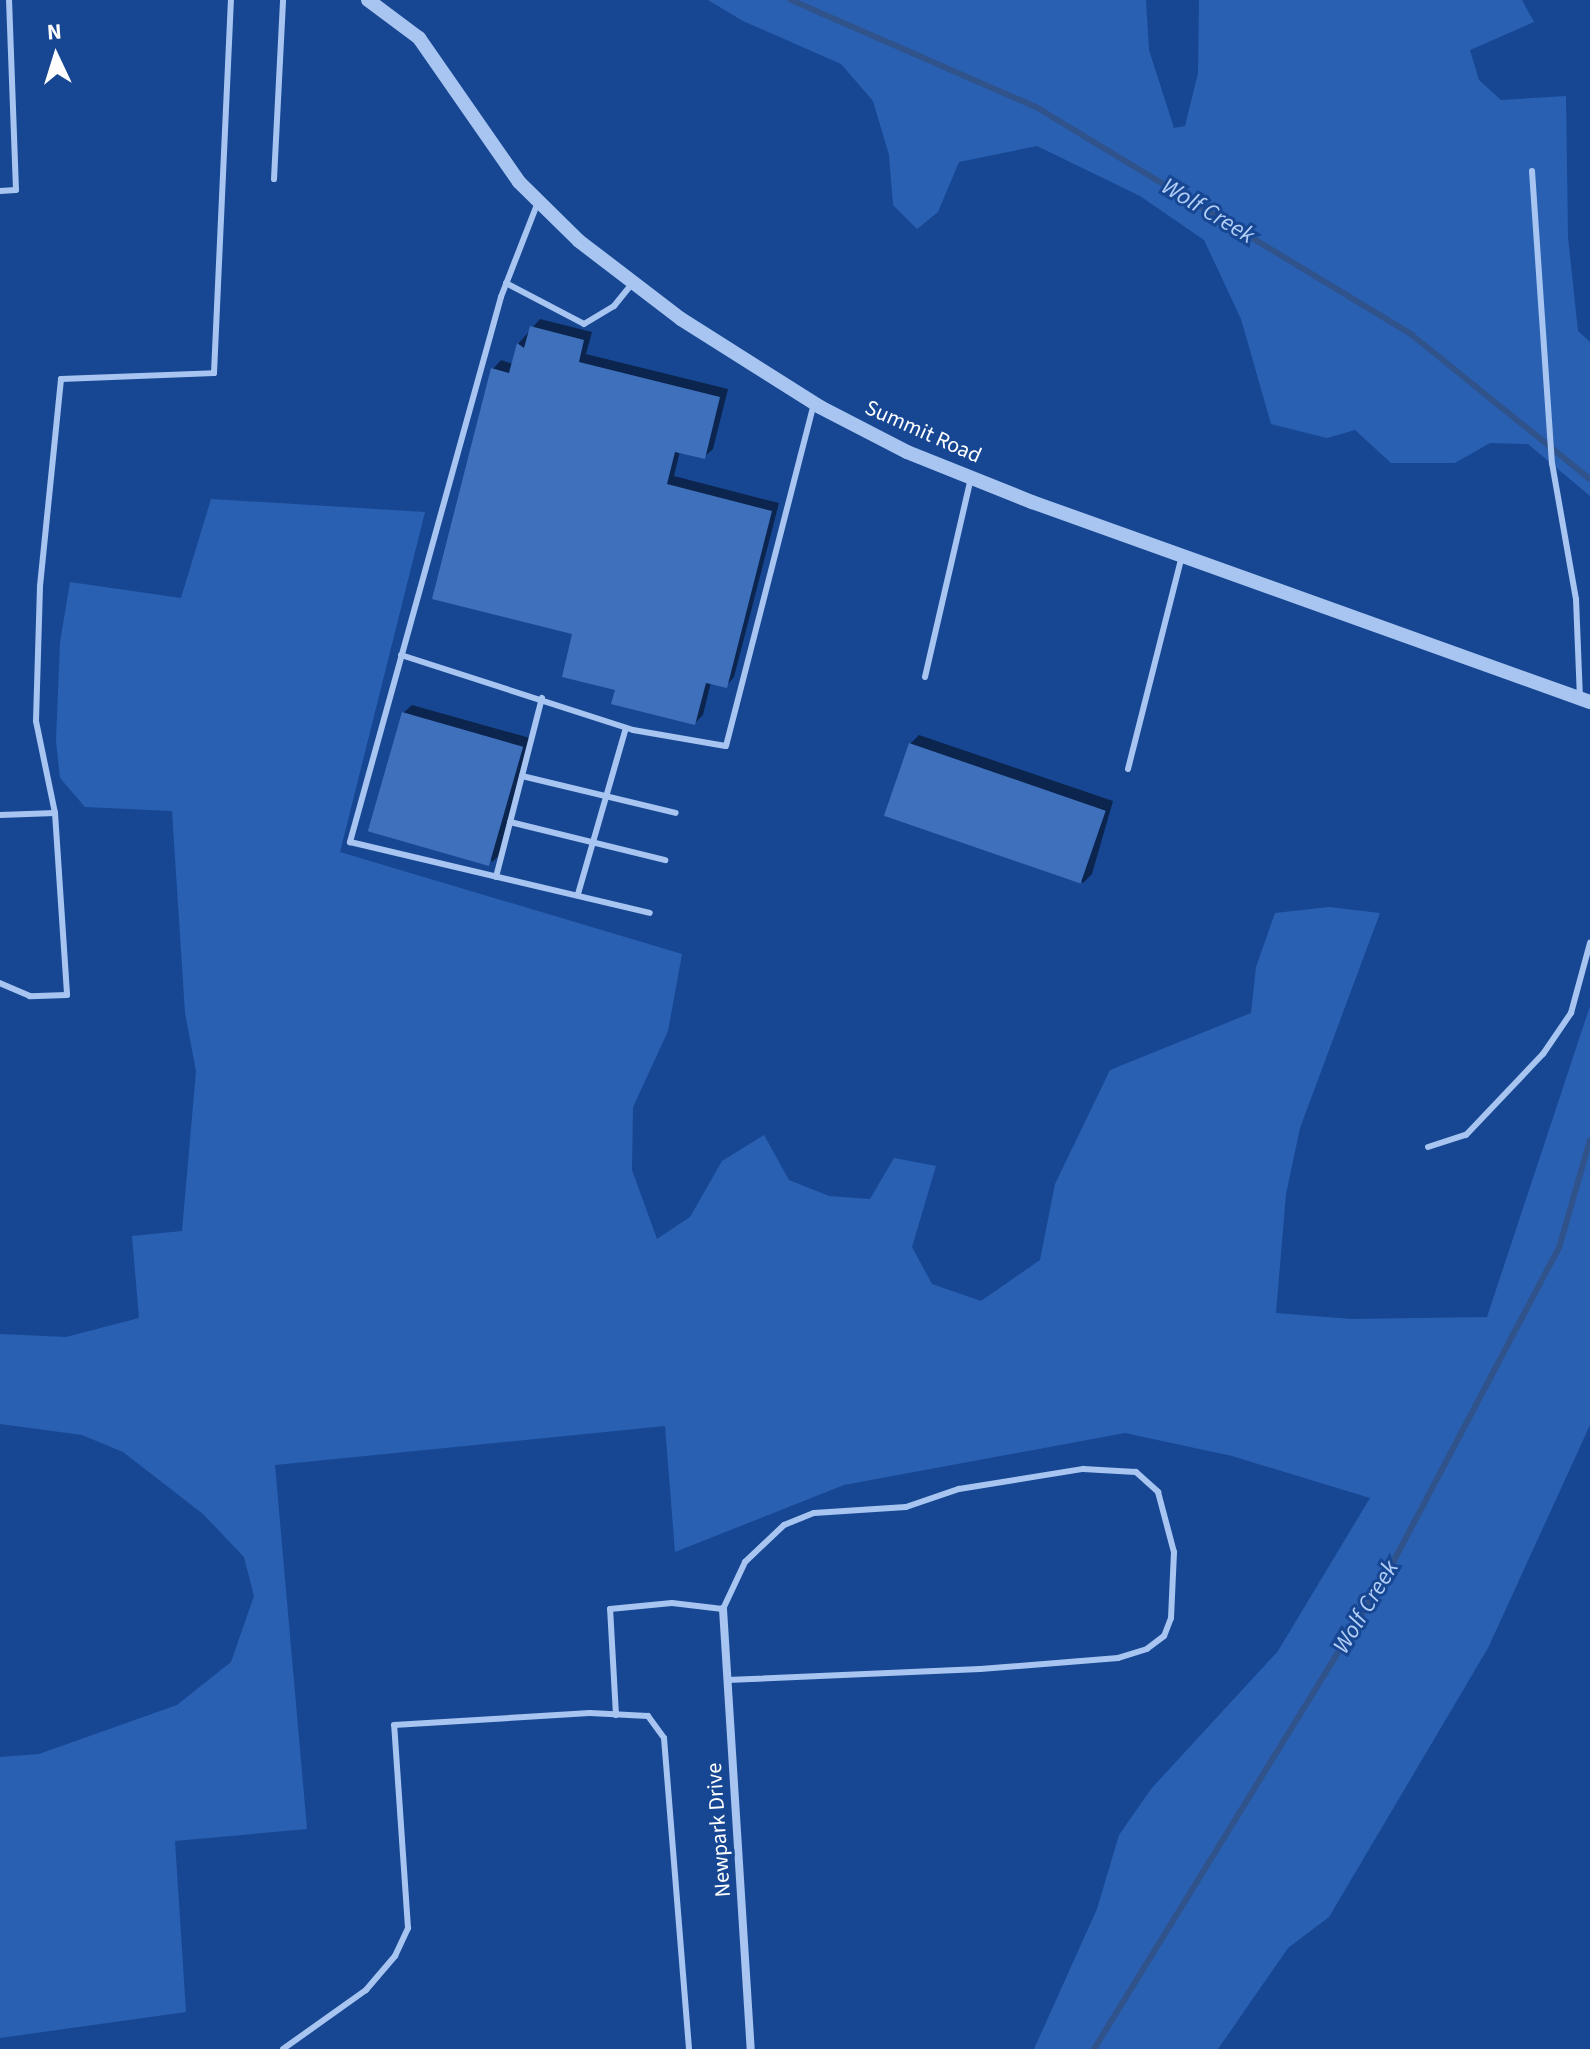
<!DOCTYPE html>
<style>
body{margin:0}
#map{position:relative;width:1590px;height:2049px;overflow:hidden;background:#174793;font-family:"Source Sans 3",sans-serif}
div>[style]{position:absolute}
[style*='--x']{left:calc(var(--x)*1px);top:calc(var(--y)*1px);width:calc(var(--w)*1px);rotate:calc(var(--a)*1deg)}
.green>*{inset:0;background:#2a60b2}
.shadow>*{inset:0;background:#0007}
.stream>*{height:6px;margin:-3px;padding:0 3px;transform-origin:3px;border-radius:3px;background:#30538b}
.building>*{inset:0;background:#3f70bb;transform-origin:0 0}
.service>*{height:6px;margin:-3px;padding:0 3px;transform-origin:3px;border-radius:3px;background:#a7c5f0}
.minor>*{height:8px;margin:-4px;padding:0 4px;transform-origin:4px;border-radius:4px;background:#a7c5f0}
.tertiary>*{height:14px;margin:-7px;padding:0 7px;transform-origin:7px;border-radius:7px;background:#a7c5f0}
span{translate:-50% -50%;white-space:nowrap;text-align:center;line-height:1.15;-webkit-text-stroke:6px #174793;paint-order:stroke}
.street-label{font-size:22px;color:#fff}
.water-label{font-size:24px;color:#b3cff7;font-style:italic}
.north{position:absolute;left:16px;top:16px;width:80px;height:80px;-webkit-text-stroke:6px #174793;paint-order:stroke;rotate:356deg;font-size:22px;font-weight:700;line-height:32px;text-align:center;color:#fff}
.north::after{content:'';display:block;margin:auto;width:28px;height:36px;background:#fff;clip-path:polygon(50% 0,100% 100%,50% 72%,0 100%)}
</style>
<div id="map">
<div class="green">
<div style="clip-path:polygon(708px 0,1146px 0,1149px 50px,1174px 128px,1185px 126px,1198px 73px,1199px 0,1522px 0,1534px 22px,1470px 50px,1479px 80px,1501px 100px,1566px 96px,1568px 237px,1578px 331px,1590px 342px,1590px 496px,1528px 444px,1490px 443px,1455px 463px,1391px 463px,1355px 430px,1327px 438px,1271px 424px,1241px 319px,1204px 240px,1140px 196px,1037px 146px,959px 162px,938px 212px,917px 229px,893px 205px,889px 155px,873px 101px,841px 64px,743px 21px)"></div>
<div style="clip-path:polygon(211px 499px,425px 512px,340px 852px,682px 954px,668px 1031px,633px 1107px,632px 1170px,657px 1239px,690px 1217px,722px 1161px,764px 1135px,789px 1180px,829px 1196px,870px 1199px,894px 1158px,936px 1166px,912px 1247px,932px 1284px,981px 1301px,1040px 1260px,1055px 1184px,1110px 1070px,1251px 1013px,1256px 967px,1275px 913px,1329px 907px,1380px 913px,1300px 1128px,1286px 1194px,1276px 1313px,1351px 1319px,1487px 1317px,1590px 1006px,1590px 1425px,1488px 1648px,1329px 1917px,1288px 1948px,1218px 2049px,1034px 2049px,1097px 1909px,1119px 1835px,1151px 1789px,1278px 1651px,1370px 1498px,1232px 1456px,1125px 1433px,844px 1485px,675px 1552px,665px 1426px,275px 1465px,307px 1829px,175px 1841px,186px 2012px,0 2038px,0 1757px,39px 1754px,177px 1705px,231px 1662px,254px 1596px,244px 1557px,203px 1514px,123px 1452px,82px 1435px,0 1424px,0 1334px,66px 1337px,139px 1318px,132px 1236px,182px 1231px,196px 1071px,185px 1013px,172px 811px,85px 807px,60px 778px,56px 741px,60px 642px,70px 582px,181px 598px)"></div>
</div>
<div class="shadow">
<div style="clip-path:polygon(540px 319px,592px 332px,586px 354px,728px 389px,713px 449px,704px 457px,680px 451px,674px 476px,779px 503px,734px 677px,726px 686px,711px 682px,703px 715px,695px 723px,617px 689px,575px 633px,493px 369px,501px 360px,513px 364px,518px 344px)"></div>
<div style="clip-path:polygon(412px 705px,530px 738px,501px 854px,492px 862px,403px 713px)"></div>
<div style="clip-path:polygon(919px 735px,1113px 801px,1092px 874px,1083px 883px,910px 744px)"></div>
</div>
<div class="stream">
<div style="--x:791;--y:0;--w:267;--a:23.6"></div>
<div style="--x:1036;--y:107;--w:440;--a:31.2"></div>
<div style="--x:1412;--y:335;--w:229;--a:39"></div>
<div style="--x:1094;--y:2049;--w:565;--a:-58.39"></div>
<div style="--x:1390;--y:1568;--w:362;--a:-62.2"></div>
<div style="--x:1559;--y:1248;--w:112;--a:-74"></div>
</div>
<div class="building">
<div style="clip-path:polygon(530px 326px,584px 340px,579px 362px,720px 397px,705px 459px,675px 452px,667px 484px,772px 511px,727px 688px,706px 683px,695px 725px,611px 704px,615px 690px,562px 677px,572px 634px,432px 599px,491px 368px,509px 373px,517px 343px,524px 348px)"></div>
<div style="left:402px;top:712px;width:126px;height:124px;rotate:16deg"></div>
<div style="left:909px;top:743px;width:208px;height:77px;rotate:19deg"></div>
</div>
<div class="service">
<div style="--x:1532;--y:171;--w:293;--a:86.1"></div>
<div style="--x:1552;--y:463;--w:138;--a:80"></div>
<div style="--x:1576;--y:599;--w:100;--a:87.7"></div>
<div style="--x:274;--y:179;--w:179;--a:-87.1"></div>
<div style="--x:0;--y:191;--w:16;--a:-4"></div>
<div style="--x:16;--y:190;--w:190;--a:-92.1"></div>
<div style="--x:538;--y:202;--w:102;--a:111.3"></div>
<div style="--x:501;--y:297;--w:566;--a:105.49"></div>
<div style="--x:350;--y:842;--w:308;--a:13.3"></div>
<div style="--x:506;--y:283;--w:88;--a:27.7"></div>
<div style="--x:584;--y:324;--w:35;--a:-31"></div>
<div style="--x:614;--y:306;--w:28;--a:-51"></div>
<div style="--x:401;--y:655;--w:244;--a:17.9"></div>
<div style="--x:633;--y:730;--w:94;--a:9.8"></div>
<div style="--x:726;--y:746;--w:354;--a:-75.6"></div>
<div style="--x:925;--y:677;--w:204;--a:-77"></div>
<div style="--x:1128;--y:769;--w:220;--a:-75.8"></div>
<div style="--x:522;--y:776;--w:158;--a:13.5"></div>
<div style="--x:55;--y:813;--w:94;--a:-101.7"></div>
<div style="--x:36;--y:721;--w:135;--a:-88.3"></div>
<div style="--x:40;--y:586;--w:208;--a:-84.2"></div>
<div style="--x:61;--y:379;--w:153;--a:-2.2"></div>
<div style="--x:214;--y:373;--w:373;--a:-87.4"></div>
<div style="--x:0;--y:815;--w:55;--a:-2.1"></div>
<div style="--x:55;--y:813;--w:182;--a:86.2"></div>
<div style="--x:67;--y:995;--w:37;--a:178"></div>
<div style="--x:30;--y:996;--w:33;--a:-157"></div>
<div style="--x:510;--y:822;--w:160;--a:13.8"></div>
<div style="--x:496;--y:877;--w:185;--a:-75.6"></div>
<div style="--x:578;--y:894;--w:173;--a:-73.9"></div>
<div style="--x:1428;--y:1147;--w:40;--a:-18"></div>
<div style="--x:1466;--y:1135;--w:112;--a:-46.5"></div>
<div style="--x:1543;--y:1054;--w:50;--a:-55.7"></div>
<div style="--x:1571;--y:1013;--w:73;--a:-74.8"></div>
<div style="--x:616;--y:1715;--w:106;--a:-93.2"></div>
<div style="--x:610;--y:1609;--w:62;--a:-5.5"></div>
<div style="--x:672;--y:1603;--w:51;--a:6.7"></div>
<div style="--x:723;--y:1609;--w:52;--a:-64.9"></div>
<div style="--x:745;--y:1562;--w:54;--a:-43.5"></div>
<div style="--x:784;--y:1525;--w:32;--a:-22"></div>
<div style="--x:814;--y:1513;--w:92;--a:-3.7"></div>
<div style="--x:906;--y:1507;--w:56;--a:-18.8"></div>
<div style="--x:959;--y:1489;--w:126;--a:-9.2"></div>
<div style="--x:1083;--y:1469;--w:53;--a:3.2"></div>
<div style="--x:1136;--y:1472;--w:30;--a:42"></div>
<div style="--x:1158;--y:1492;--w:62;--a:75.1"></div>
<div style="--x:1174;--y:1552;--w:66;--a:92.6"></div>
<div style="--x:1171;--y:1618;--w:19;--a:111"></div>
<div style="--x:1164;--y:1636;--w:21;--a:143"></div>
<div style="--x:1147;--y:1649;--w:30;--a:163"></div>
<div style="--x:1118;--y:1658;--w:138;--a:175.4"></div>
<div style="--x:980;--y:1669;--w:253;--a:177.5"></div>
<div style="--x:283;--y:2049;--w:102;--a:-35.4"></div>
<div style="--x:366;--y:1990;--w:45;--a:-49.5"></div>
<div style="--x:395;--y:1956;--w:31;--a:-65"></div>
<div style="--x:408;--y:1928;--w:203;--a:-93.9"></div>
<div style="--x:394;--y:1725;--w:196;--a:-3.5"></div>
<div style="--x:590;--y:1713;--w:58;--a:3"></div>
<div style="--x:648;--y:1716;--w:27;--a:54"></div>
<div style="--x:664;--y:1738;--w:312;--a:85.4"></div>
</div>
<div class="minor">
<div style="--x:723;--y:1609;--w:441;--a:86.4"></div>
</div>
<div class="tertiary">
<div style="--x:368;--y:0;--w:64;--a:36.7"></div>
<div style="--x:419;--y:38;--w:175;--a:55.2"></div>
<div style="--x:519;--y:182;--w:84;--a:44.5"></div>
<div style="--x:579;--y:241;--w:128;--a:37.4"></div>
<div style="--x:681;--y:319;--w:165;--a:32.3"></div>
<div style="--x:820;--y:407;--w:98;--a:27.3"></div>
<div style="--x:907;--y:452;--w:135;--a:21.8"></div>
<div style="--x:1032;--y:502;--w:593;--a:19.72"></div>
</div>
<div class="street-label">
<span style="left:923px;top:432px;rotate:24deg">Summit Road</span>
<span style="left:719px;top:1830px;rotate:-94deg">Newpark Drive</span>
</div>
<div class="water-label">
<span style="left:1208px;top:211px;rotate:31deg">Wolf Creek</span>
<span style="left:1366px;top:1607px;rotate:-59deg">Wolf Creek</span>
</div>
<div class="north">N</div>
</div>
